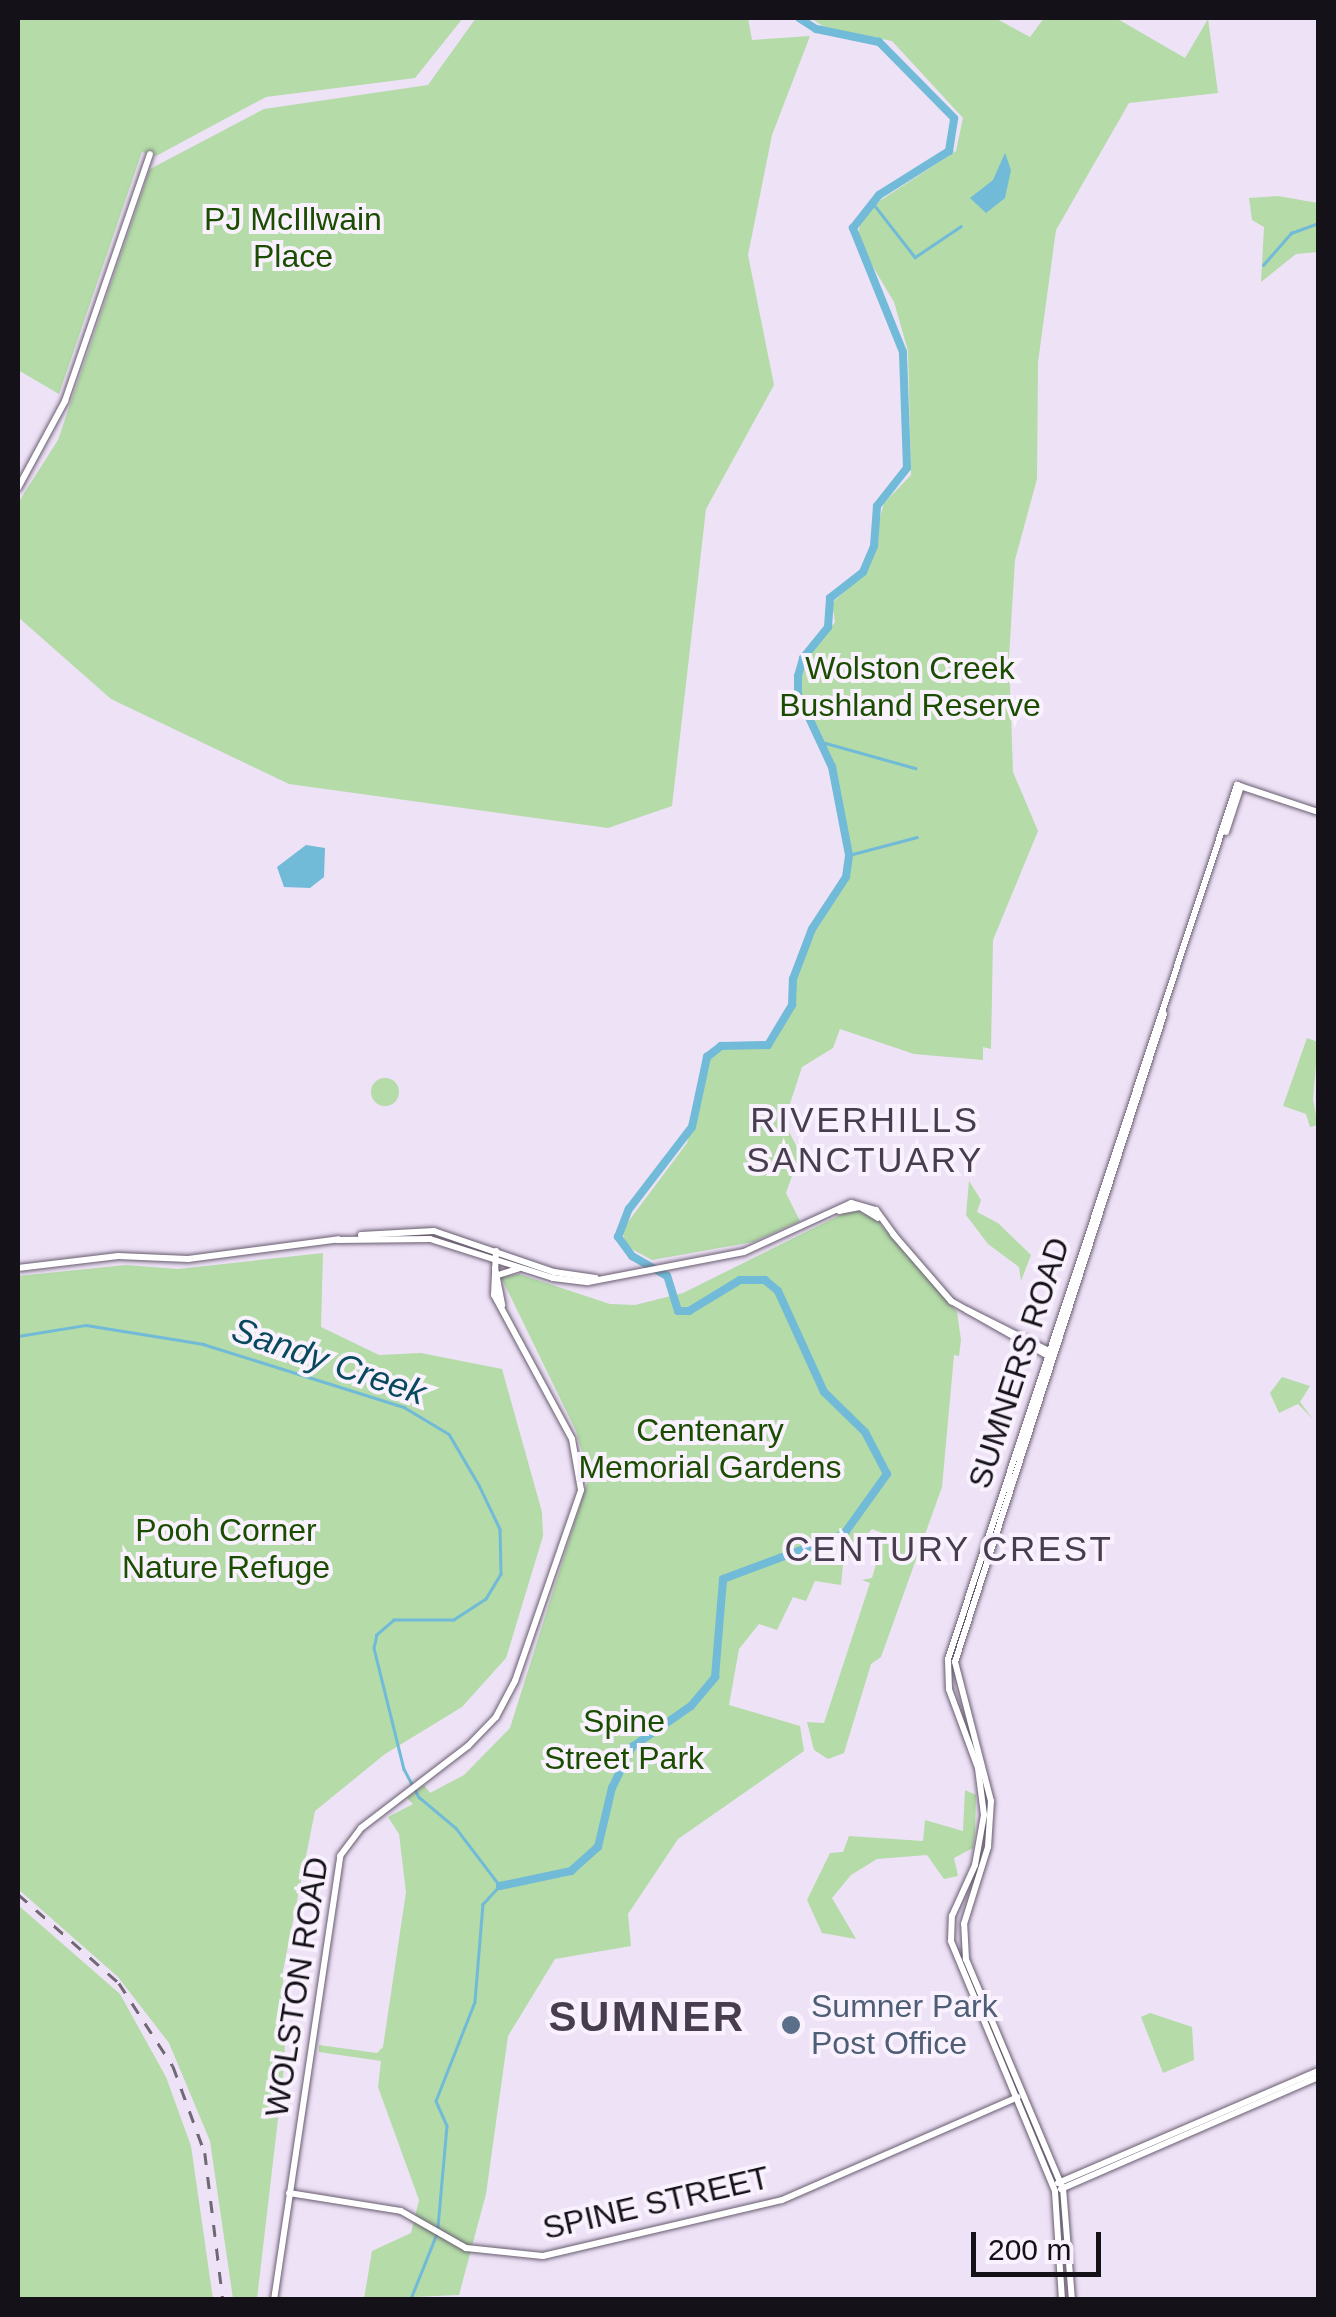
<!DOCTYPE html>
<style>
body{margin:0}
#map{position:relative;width:1336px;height:2317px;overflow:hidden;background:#eee2f7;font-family:Arial,sans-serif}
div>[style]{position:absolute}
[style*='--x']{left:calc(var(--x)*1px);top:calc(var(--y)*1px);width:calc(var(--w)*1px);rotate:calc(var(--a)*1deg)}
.green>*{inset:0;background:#b4dba8}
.round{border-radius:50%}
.water>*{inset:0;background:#71bad8}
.stream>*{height:2.5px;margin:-1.25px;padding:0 1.25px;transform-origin:1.25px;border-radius:1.25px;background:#71bad8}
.river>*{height:8px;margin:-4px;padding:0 4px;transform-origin:4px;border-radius:4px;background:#71bad8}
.roads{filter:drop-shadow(0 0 2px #685d6f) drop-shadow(0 0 2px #685d6f)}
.secondary>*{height:6px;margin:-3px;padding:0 3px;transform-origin:3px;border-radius:3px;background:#fff}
.rail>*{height:2.5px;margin-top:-1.25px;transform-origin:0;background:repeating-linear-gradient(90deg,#706975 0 12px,transparent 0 24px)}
.dots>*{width:28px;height:28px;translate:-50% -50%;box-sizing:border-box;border:5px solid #f9f2fe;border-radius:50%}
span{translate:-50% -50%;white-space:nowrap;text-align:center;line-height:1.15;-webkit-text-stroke:8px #f9f2fe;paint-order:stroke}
.park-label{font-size:32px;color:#1b4d00}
.street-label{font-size:32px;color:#151118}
.service-label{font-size:32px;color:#4e5e75}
.left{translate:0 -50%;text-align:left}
.neighbourhood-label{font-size:35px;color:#473d4e;letter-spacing:2.5px}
.water-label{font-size:35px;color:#08495e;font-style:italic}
.district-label{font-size:42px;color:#473d4e;font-weight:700;letter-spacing:2.5px}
.frame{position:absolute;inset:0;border:20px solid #151118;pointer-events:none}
.scale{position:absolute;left:971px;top:2232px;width:130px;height:45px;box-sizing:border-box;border:5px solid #151118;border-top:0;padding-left:12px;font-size:30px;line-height:35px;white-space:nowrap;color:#151118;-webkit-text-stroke:8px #f9f2fe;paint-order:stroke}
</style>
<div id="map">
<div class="green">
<div style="clip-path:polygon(18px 18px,463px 18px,415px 78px,266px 97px,156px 156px,142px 152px,59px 394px,18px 370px)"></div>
<div style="clip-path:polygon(476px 18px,748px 18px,752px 40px,810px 36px,772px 135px,748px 255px,774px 385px,706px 509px,672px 806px,608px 828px,289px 784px,111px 699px,18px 617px,18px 503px,58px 440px,150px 169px,264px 109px,428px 85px)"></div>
<div style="clip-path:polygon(811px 18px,995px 18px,1030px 37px,1044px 18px,1116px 18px,1185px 58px,1208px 19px,1218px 93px,1129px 103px,1056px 230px,1038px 362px,1037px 479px,1015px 560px,1009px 657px,1013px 772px,1038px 831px,993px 940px,991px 1049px,983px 1047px,983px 1060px,914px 1054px,840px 1029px,833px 1048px,802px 1067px,784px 1122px,800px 1153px,786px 1193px,800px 1221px,753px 1242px,652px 1260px,626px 1246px,622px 1230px,687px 1143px,710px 1059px,721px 1049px,771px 1047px,794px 1005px,795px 978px,815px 930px,849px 877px,852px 853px,834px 766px,802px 694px,801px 676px,805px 659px,835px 622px,832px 603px,864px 574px,884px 503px,911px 475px,908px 351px,894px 302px,857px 240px,861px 218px,881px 200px,956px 151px,963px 118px,892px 41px,824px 27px)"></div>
<div style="clip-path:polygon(1278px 196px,1318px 203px,1318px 252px,1296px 254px,1261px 282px,1264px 227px,1252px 220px,1249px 198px)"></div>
<div style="clip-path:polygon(1307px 1038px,1318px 1042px,1313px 1099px,1318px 1125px,1310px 1127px,1306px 1114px,1283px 1106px)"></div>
<div class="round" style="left:371px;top:1078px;width:28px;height:28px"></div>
<div style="clip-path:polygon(969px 1181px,981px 1200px,977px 1212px,998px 1223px,1031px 1255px,1021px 1281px,1019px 1267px,988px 1244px,966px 1215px)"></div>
<div style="clip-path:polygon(852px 1209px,875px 1218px,957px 1312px,961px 1340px,959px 1356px,954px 1355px,942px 1487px,881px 1657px,871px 1664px,844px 1753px,828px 1759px,814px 1750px,807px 1722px,824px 1723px,870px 1583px,862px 1580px,872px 1578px,885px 1534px,872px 1529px,843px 1564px,841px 1585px,815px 1581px,806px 1601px,793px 1597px,777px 1630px,759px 1624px,739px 1649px,729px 1705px,800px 1726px,804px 1751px,678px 1839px,628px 1914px,631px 1946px,555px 1959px,508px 2036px,486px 2194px,459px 2295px,364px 2299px,372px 2251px,411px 2233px,419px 2200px,378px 2087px,381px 2061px,319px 2052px,319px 2045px,377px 2053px,383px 2047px,406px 1892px,399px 1834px,388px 1817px,413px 1804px,407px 1798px,424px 1785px,430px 1793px,464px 1775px,510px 1728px,589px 1477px,576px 1431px,501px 1277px,519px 1274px,610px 1304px,635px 1305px,683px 1293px)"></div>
<div style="clip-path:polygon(323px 1253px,321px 1327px,379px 1355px,421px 1353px,502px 1369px,542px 1512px,543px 1536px,506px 1658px,462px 1707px,385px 1754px,315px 1811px,283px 1971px,285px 2059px,257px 2299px,233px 2299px,210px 2141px,169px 2043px,118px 1977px,18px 1889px,18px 1276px,126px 1265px,178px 1269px)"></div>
<div style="clip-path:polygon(1282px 1377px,1310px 1386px,1300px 1402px,1313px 1419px,1298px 1404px,1279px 1413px,1270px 1393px)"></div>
<div style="clip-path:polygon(965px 1790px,976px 1795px,975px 1834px,973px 1848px,954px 1858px,958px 1876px,944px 1879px,927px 1855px,877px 1859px,851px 1875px,832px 1898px,856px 1939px,822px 1933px,807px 1900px,830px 1853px,843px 1852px,849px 1836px,923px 1841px,925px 1820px,963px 1831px)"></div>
<div style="clip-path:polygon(18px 1905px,120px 1994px,166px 2077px,191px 2146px,213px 2299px,18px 2299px)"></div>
<div style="clip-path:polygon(1150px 2013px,1192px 2027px,1194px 2060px,1163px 2073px,1141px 2017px)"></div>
</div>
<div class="water">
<div style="clip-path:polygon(1005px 153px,1011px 170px,1005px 198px,986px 213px,970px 198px,993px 180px)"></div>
<div style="clip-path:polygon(306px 845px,325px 848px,324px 877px,310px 888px,284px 887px,277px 867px)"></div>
</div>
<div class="stream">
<div style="--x:872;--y:202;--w:70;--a:52"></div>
<div style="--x:915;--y:257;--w:55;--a:-34"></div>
<div style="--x:1263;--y:265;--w:43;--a:-48.8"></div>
<div style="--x:1291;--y:233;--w:29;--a:-20"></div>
<div style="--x:822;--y:742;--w:97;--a:15.6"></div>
<div style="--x:849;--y:855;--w:70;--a:-14.8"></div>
<div style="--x:18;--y:1336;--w:69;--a:-9.2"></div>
<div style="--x:86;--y:1325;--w:119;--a:9.2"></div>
<div style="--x:203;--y:1344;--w:211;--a:17.4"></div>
<div style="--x:404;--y:1407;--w:52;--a:31"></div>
<div style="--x:449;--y:1434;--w:59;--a:59.5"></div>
<div style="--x:479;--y:1485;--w:49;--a:64.5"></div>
<div style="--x:500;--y:1529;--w:45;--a:88.7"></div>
<div style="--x:501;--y:1574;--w:29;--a:121"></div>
<div style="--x:486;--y:1599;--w:38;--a:147"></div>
<div style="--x:454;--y:1620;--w:60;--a:180"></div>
<div style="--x:394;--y:1620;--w:23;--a:139"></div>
<div style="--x:377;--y:1635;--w:13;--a:103"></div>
<div style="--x:374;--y:1648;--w:125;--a:76.1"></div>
<div style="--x:404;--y:1769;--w:32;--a:62"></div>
<div style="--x:419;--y:1797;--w:48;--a:40"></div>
<div style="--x:456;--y:1828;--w:73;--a:52.8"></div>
<div style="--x:500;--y:1886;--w:25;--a:133"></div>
<div style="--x:483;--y:1904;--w:98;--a:94.7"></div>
<div style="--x:475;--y:2002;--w:106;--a:111.5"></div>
<div style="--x:436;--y:2101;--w:27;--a:66"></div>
<div style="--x:447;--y:2126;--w:101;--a:95.1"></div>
<div style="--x:410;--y:2300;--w:70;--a:-68.2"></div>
</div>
<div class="river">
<div style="--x:500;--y:1886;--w:73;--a:-11.9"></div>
<div style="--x:571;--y:1871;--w:36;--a:-42"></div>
<div style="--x:598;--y:1847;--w:61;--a:-76.7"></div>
<div style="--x:612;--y:1788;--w:46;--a:-64"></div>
<div style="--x:632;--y:1747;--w:72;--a:-34.8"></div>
<div style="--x:691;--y:1706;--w:38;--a:-50"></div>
<div style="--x:715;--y:1677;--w:98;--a:-85.3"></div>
<div style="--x:723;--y:1579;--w:129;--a:-20.4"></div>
<div style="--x:844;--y:1534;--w:74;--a:-54.4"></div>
<div style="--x:887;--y:1474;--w:47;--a:-117.6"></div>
<div style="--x:865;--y:1432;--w:57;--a:-135.7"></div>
<div style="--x:824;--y:1392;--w:111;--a:-114.5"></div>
<div style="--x:778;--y:1291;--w:17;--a:-140"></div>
<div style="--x:765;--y:1280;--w:25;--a:180"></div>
<div style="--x:740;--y:1280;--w:60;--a:148.7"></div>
<div style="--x:689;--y:1311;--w:11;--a:180"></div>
<div style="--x:678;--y:1311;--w:37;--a:-107"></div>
<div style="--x:667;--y:1276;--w:40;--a:-150.3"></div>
<div style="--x:632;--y:1256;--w:24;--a:-126"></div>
<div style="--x:618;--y:1237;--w:30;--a:-69"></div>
<div style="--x:629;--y:1209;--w:103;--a:-52.5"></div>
<div style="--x:692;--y:1127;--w:72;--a:-77.9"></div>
<div style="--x:707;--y:1057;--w:18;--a:-38"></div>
<div style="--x:721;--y:1046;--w:47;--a:-1.2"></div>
<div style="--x:768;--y:1045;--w:47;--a:-59"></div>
<div style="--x:792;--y:1005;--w:26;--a:-88"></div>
<div style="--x:793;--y:979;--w:53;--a:-69.2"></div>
<div style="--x:812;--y:929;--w:62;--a:-56.8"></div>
<div style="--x:846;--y:877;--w:22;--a:-82"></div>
<div style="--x:849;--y:855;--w:90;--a:-100.9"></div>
<div style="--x:832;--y:767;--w:81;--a:-115"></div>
<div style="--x:798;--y:694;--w:18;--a:-90"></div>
<div style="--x:798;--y:676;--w:19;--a:-74"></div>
<div style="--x:803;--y:658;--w:40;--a:-51"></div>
<div style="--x:828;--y:627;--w:29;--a:-86"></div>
<div style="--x:830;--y:598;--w:42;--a:-38.2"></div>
<div style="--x:863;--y:572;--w:28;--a:-67"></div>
<div style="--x:874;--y:546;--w:40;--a:-85.7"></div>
<div style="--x:877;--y:506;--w:48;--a:-51.7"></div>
<div style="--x:907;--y:468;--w:116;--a:-92"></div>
<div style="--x:903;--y:352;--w:134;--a:-112"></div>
<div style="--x:853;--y:228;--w:42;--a:-51.8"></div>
<div style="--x:879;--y:195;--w:83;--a:-32.2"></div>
<div style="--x:949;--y:151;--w:33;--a:-81"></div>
<div style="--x:954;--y:118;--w:107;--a:-134.6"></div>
<div style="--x:879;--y:42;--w:64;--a:-168.3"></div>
<div style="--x:816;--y:29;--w:20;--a:-147"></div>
</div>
<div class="roads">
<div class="secondary">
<div style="--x:18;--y:488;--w:99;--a:-61.6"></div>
<div style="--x:65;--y:401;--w:261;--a:-71"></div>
<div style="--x:1226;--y:832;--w:48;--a:-71.9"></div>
<div style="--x:839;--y:1211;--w:21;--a:-11"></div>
<div style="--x:860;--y:1207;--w:21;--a:31"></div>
<div style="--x:893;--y:1234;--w:89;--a:49.1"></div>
<div style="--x:951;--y:1301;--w:114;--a:29.5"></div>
<div style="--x:361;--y:1235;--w:73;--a:-3.1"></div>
<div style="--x:434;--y:1231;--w:127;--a:18.9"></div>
<div style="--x:554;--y:1272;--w:42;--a:8.1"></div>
<div style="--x:337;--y:1240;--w:93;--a:-0.6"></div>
<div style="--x:430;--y:1239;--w:129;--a:17.6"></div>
<div style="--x:553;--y:1278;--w:35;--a:7"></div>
<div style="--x:588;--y:1282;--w:159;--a:-10.9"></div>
<div style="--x:744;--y:1252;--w:118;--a:-24.6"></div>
<div style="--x:851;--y:1203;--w:26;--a:16"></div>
<div style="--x:876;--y:1210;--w:32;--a:54"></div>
<div style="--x:18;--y:1268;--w:101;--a:-6.8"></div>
<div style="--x:118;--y:1256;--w:70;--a:2.5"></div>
<div style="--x:188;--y:1259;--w:152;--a:-7.5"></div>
<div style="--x:495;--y:1268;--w:38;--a:79"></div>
<div style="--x:495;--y:1276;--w:25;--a:-18"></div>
<div style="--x:967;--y:1310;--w:92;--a:26.6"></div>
<div style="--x:1058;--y:2183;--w:283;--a:-23.3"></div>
<div style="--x:1061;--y:2189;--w:280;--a:-23.5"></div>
<div style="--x:289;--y:2193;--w:113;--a:9.1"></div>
<div style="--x:401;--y:2211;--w:75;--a:29.6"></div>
<div style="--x:466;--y:2248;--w:77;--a:5.9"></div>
<div style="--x:543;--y:2256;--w:245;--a:-13.2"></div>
<div style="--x:782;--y:2200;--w:257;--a:-23.6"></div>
<div style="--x:274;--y:2300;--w:449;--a:-81.5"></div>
<div style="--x:340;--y:1856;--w:35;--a:-53"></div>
<div style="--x:361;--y:1828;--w:135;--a:-37.5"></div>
<div style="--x:468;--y:1746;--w:40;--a:-46"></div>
<div style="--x:496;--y:1717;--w:41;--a:-62.2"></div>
<div style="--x:515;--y:1681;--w:202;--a:-70.9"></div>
<div style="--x:581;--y:1490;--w:52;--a:-100"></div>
<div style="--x:572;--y:1439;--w:164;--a:-118.4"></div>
<div style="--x:494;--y:1295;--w:44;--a:-87.4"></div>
<div style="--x:1062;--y:2300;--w:109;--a:-93.7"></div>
<div style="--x:1055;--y:2191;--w:271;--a:-112.6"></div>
<div style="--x:951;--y:1941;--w:25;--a:-88"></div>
<div style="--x:952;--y:1916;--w:56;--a:-65.7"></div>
<div style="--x:975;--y:1865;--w:51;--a:-79.8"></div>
<div style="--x:984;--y:1815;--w:47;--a:-97.3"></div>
<div style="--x:978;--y:1768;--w:84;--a:-110.2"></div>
<div style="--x:949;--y:1689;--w:30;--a:-92"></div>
<div style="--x:948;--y:1659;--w:921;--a:-71.7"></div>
<div style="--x:1237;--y:785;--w:85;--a:18.4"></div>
<div style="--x:1072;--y:2300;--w:111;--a:-94.6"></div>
<div style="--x:1063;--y:2189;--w:250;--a:-112.9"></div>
<div style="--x:966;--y:1959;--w:35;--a:-93"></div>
<div style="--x:964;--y:1924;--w:81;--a:-72.7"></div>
<div style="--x:988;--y:1847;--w:46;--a:-86.3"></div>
<div style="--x:991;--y:1801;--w:144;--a:-104.5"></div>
<div style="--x:955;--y:1662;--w:681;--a:-72.12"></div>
</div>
</div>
<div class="rail">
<div style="--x:18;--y:1894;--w:135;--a:41.4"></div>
<div style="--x:119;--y:1983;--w:99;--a:57"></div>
<div style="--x:173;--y:2066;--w:93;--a:69.8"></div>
<div style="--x:205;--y:2153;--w:148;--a:83"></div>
</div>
<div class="dots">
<div style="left:791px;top:2025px;background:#5c6f8a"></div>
</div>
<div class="park-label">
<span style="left:293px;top:238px">PJ McIllwain<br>Place</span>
<span style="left:910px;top:687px">Wolston Creek<br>Bushland Reserve</span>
<span style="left:710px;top:1449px">Centenary<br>Memorial Gardens</span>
<span style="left:226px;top:1549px">Pooh Corner<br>Nature Refuge</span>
<span style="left:624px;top:1740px">Spine<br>Street Park</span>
</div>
<div class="street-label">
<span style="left:1019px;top:1363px;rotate:-72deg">SUMNERS ROAD</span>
<span style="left:297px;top:1987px;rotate:-81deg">WOLSTON ROAD</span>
<span style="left:656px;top:2203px;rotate:-13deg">SPINE STREET</span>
</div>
<div class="service-label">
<span class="left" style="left:811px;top:2025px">Sumner Park<br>Post Office</span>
</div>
<div class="neighbourhood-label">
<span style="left:865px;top:1140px">RIVERHILLS<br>SANCTUARY</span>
<span style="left:949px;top:1549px">CENTURY CREST</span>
</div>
<div class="water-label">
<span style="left:329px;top:1361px;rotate:19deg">Sandy Creek</span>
</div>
<div class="district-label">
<span style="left:647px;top:2017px">SUMNER</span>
</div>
<div class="frame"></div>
<div class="scale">200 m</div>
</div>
